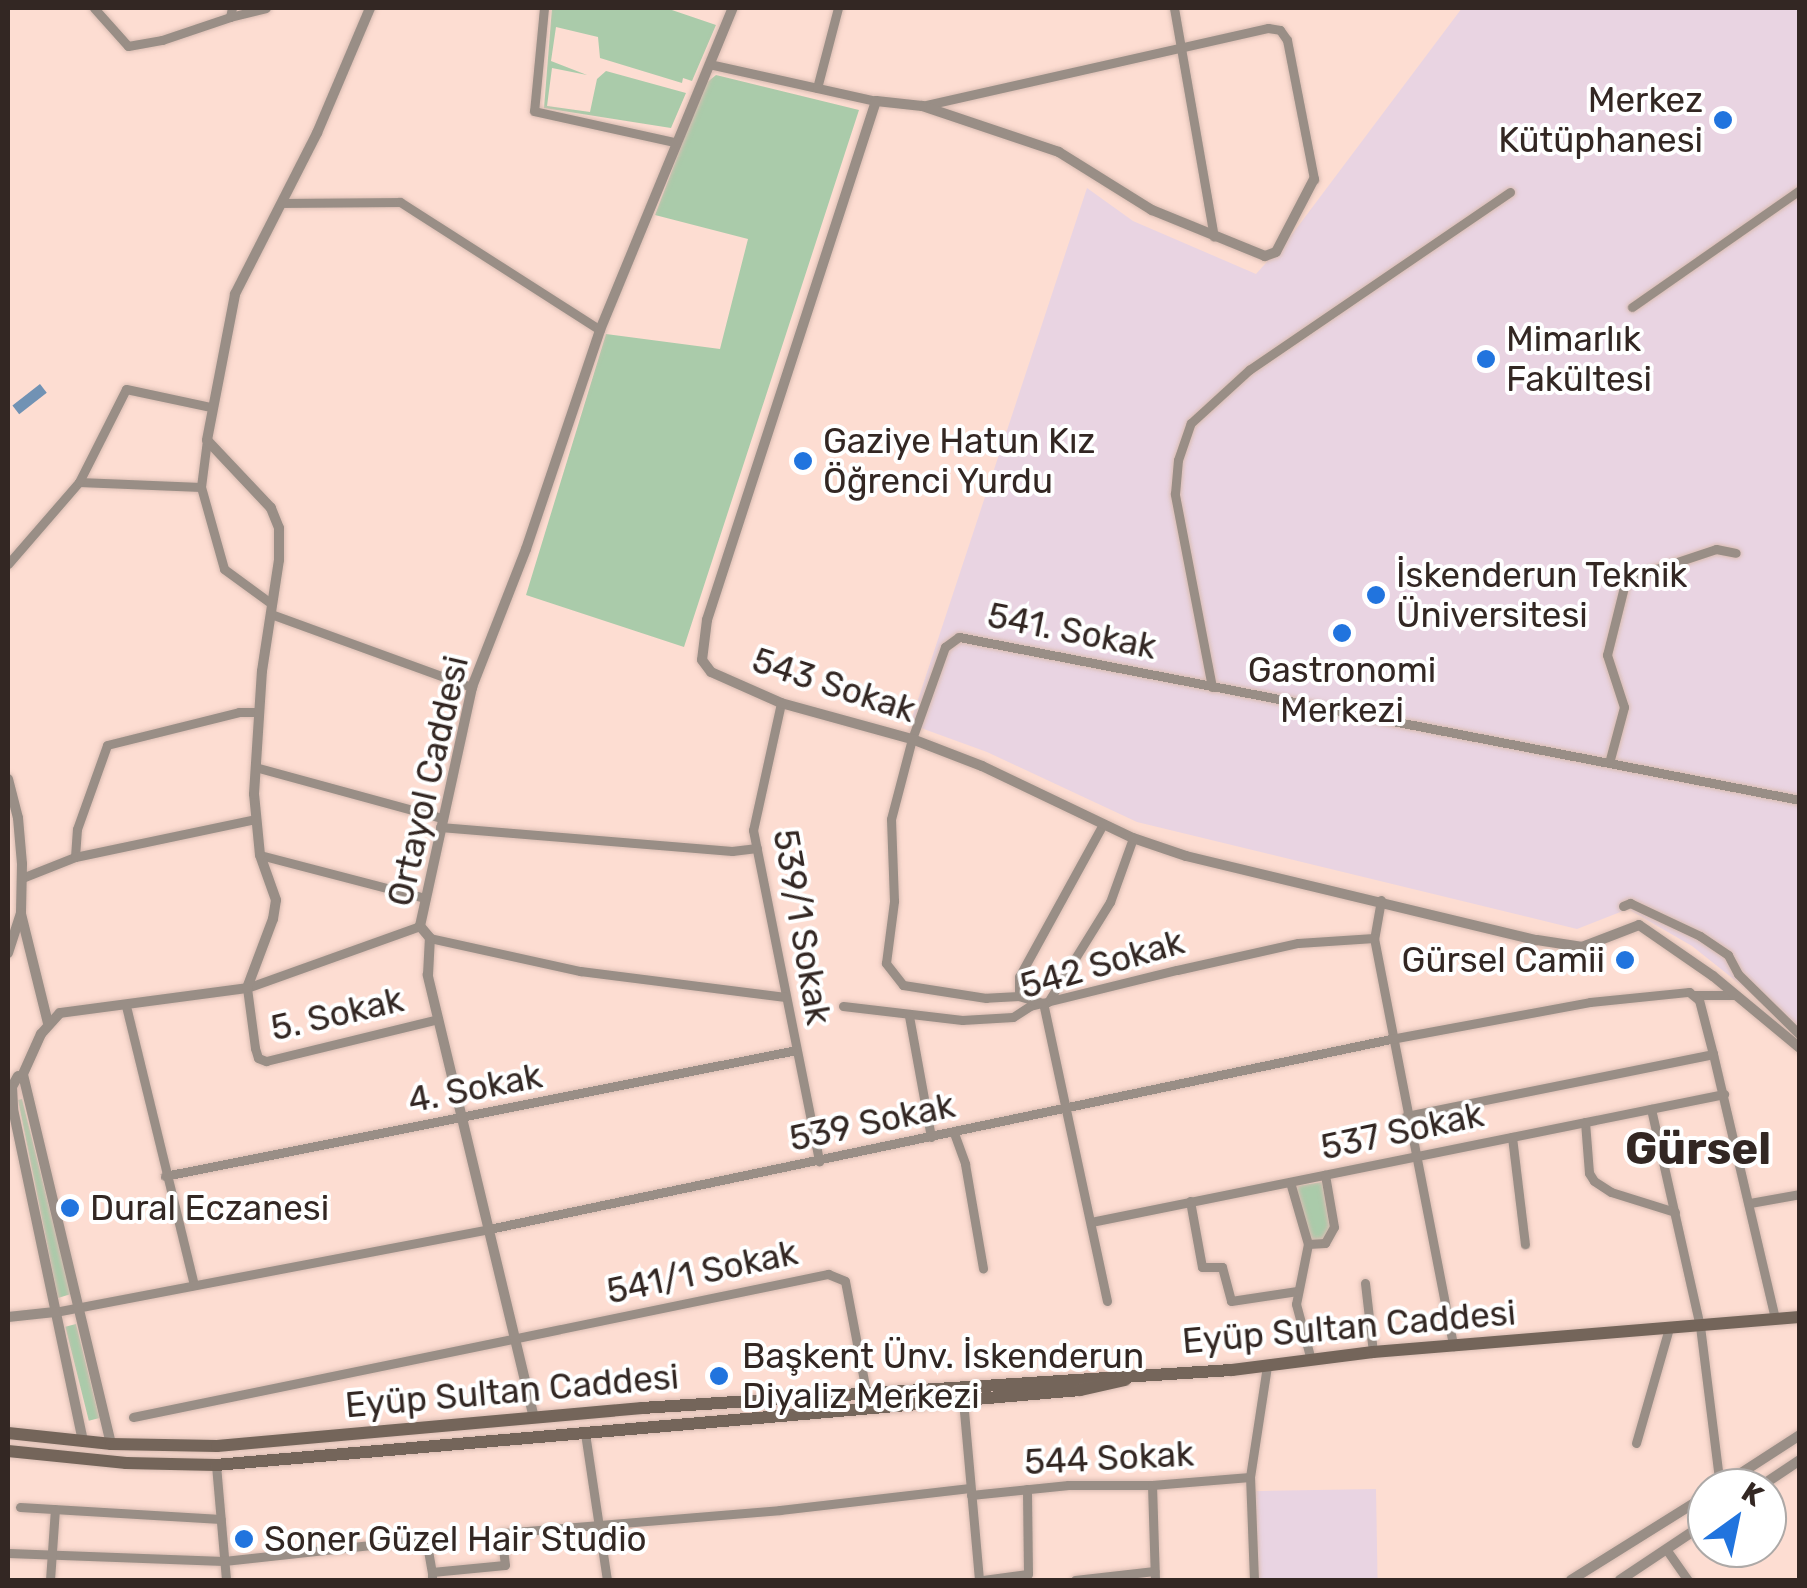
<!DOCTYPE html>
<meta charset="utf-8">
<style>
body{margin:0}
#map{position:relative;width:1807px;height:1588px;overflow:hidden;background:#fdddd2;font-family:Rubik,sans-serif}
div>[style]{position:absolute}
[style*='--x']{left:calc(var(--x)*1px);top:calc(var(--y)*1px);width:calc(var(--w)*1px);rotate:calc(var(--a)*1deg)}
.education>*{inset:0;background:#e9d4e2;transform-origin:0 0}
.green>*{inset:0;background:#aacbaa;transform-origin:0 0}
.water>*{inset:0;background:#7192b4;transform-origin:0 0}
.roads{filter:drop-shadow(0 0 2px #d9bcb2) drop-shadow(0 0 2px #d9bcb2)}
.minor>*{height:9px;margin:-4.5px;padding:0 4.5px;transform-origin:4.5px;border-radius:4.5px;background:#998e86}
.tertiary>*{height:10px;margin:-5px;padding:0 5px;transform-origin:5px;border-radius:5px;background:#998e86}
.secondary>*{height:12px;margin:-6px;padding:0 6px;transform-origin:6px;border-radius:6px;background:#74655a}
.dots>*{width:28px;height:28px;translate:-50% -50%;box-sizing:border-box;border:5px solid #fff;border-radius:50%}
span{translate:-50% -50%;white-space:nowrap;text-align:center;line-height:1.15;-webkit-text-stroke:8px #fff;paint-order:stroke}
.poi-label{font-size:35px;color:#332723}
.right{translate:-100% -50%;text-align:right}
.left{translate:0 -50%;text-align:left}
.street-label{font-size:35px;color:#332723}
.district-label{font-size:45px;color:#332723;font-weight:700}
.frame{position:absolute;inset:0;border:10px solid #332723;pointer-events:none}
.north{position:absolute;left:1687px;top:1468px;width:100px;height:100px;box-sizing:border-box;background:#fff;border:2px solid #ada9a7;border-radius:50%;rotate:33deg;font-size:28px;font-weight:700;line-height:40px;text-align:center;color:#332723}
.north::after{content:'';display:block;margin:auto;width:35px;height:45px;background:#2174de;clip-path:polygon(50% 0,100% 100%,50% 72%,0 100%)}
</style>
<div id="map">
<div class="education">
<div style="clip-path:polygon(1462px 8px,1799px 8px,1799px 1040px,1761px 1001px,1692px 946px,1628px 909px,1577px 929px,1137px 822px,987px 752px,910px 724px,1087px 188px,1133px 221px,1256px 274px,1293px 233px)"></div>
<div style="left:1376px;top:1489px;width:91px;height:125px;rotate:89deg"></div>
</div>
<div class="green">
<div style="clip-path:polygon(552px 8px,666px 8px,716px 25px,692px 81px,683px 78px,682px 83px,600px 58px,598px 37px,556px 27px,551px 61px,587px 75px,552px 68px,547px 106px,590px 112px,597px 79px,606px 71px,686px 93px,671px 128px,544px 108px)"></div>
<div style="clip-path:polygon(716px 75px,859px 110px,684px 647px,526px 595px,606px 334px,720px 349px,748px 239px,655px 215px,705px 84px)"></div>
<div style="clip-path:polygon(22px 1099px,71px 1294px,58px 1298px,18px 1100px)"></div>
<div style="clip-path:polygon(1322px 1182px,1330px 1229px,1325px 1239px,1311px 1241px,1296px 1186px)"></div>
<div style="left:76px;top:1324px;width:97px;height:11px;rotate:76deg"></div>
</div>
<div class="water">
<div style="left:40px;top:384px;width:11px;height:35px;rotate:52deg"></div>
</div>
<div class="roads">
<div class="minor">
<div style="--x:94;--y:8;--w:51;--a:48.2"></div>
<div style="--x:128;--y:46;--w:35;--a:-10"></div>
<div style="--x:162;--y:40;--w:72;--a:-18.7"></div>
<div style="--x:232;--y:8;--w:9;--a:103"></div>
<div style="--x:230;--y:17;--w:37;--a:-14"></div>
<div style="--x:544;--y:8;--w:103;--a:95.5"></div>
<div style="--x:534;--y:111;--w:143;--a:12.5"></div>
<div style="--x:1174;--y:8;--w:232;--a:80.1"></div>
<div style="--x:709;--y:64;--w:171;--a:12.5"></div>
<div style="--x:817;--y:88;--w:83;--a:-75.3"></div>
<div style="--x:922;--y:106;--w:355;--a:-12.7"></div>
<div style="--x:1268;--y:28;--w:12;--a:9"></div>
<div style="--x:1280;--y:30;--w:12;--a:55"></div>
<div style="--x:1287;--y:40;--w:142;--a:79"></div>
<div style="--x:282;--y:203;--w:118;--a:-0.5"></div>
<div style="--x:400;--y:202;--w:237;--a:32.6"></div>
<div style="--x:1632;--y:307;--w:205;--a:-34.9"></div>
<div style="--x:207;--y:440;--w:47;--a:97.3"></div>
<div style="--x:201;--y:487;--w:85;--a:74.3"></div>
<div style="--x:224;--y:569;--w:59;--a:36.1"></div>
<div style="--x:79;--y:482;--w:122;--a:2.3"></div>
<div style="--x:8;--y:564;--w:108;--a:-49.1"></div>
<div style="--x:79;--y:482;--w:104;--a:-63.2"></div>
<div style="--x:126;--y:389;--w:87;--a:12"></div>
<div style="--x:271;--y:614;--w:214;--a:20"></div>
<div style="--x:1212;--y:687;--w:197;--a:-100.9"></div>
<div style="--x:1175;--y:494;--w:34;--a:-85"></div>
<div style="--x:1178;--y:460;--w:39;--a:-71"></div>
<div style="--x:1191;--y:423;--w:79;--a:-42.4"></div>
<div style="--x:1249;--y:370;--w:316;--a:-34.3"></div>
<div style="--x:781;--y:703;--w:130;--a:102.4"></div>
<div style="--x:753;--y:830;--w:338;--a:78.7"></div>
<div style="--x:1609;--y:763;--w:58;--a:-75"></div>
<div style="--x:1624;--y:707;--w:55;--a:-108.1"></div>
<div style="--x:1607;--y:655;--w:78;--a:-76"></div>
<div style="--x:1626;--y:579;--w:95;--a:-18.4"></div>
<div style="--x:1716;--y:549;--w:20;--a:11"></div>
<div style="--x:255;--y:767;--w:194;--a:15.3"></div>
<div style="--x:440;--y:827;--w:293;--a:4.7"></div>
<div style="--x:732;--y:851;--w:25;--a:-7"></div>
<div style="--x:260;--y:855;--w:171;--a:14.6"></div>
<div style="--x:75;--y:857;--w:28;--a:-86"></div>
<div style="--x:77;--y:829;--w:89;--a:-70.3"></div>
<div style="--x:107;--y:745;--w:136;--a:-14"></div>
<div style="--x:239;--y:712;--w:19;--a:0"></div>
<div style="--x:22;--y:878;--w:57;--a:-21.6"></div>
<div style="--x:75;--y:857;--w:184;--a:-11.9"></div>
<div style="--x:1381;--y:900;--w:39;--a:100"></div>
<div style="--x:1374;--y:938;--w:416;--a:79"></div>
<div style="--x:1623;--y:906;--w:8;--a:-23"></div>
<div style="--x:1630;--y:903;--w:77;--a:25.2"></div>
<div style="--x:1700;--y:936;--w:34;--a:34"></div>
<div style="--x:1728;--y:955;--w:21;--a:62"></div>
<div style="--x:1738;--y:974;--w:87;--a:44.5"></div>
<div style="--x:420;--y:926;--w:184;--a:160.3"></div>
<div style="--x:247;--y:988;--w:61;--a:82.4"></div>
<div style="--x:255;--y:1048;--w:10;--a:73"></div>
<div style="--x:258;--y:1058;--w:9;--a:21"></div>
<div style="--x:266;--y:1061;--w:177;--a:-13.7"></div>
<div style="--x:430;--y:938;--w:154;--a:12.4"></div>
<div style="--x:580;--y:971;--w:207;--a:7.2"></div>
<div style="--x:1694;--y:995;--w:41;--a:0"></div>
<div style="--x:1019;--y:996;--w:19;--a:-90"></div>
<div style="--x:1019;--y:977;--w:175;--a:-61.2"></div>
<div style="--x:1048;--y:1002;--w:118;--a:-58.2"></div>
<div style="--x:1110;--y:902;--w:68;--a:-70.2"></div>
<div style="--x:126;--y:1006;--w:287;--a:76.3"></div>
<div style="--x:843;--y:1006;--w:120;--a:6.7"></div>
<div style="--x:962;--y:1020;--w:51;--a:-3.4"></div>
<div style="--x:1013;--y:1017;--w:20;--a:-33"></div>
<div style="--x:1030;--y:1006;--w:151;--a:-13.8"></div>
<div style="--x:1177;--y:970;--w:124;--a:-12.6"></div>
<div style="--x:1298;--y:943;--w:76;--a:-3.8"></div>
<div style="--x:909;--y:1016;--w:123;--a:79.7"></div>
<div style="--x:1651;--y:1109;--w:222;--a:77.3"></div>
<div style="--x:1700;--y:1326;--w:162;--a:82.9"></div>
<div style="--x:1406;--y:1116;--w:313;--a:-11.4"></div>
<div style="--x:1585;--y:1122;--w:51;--a:85.5"></div>
<div style="--x:1589;--y:1173;--w:9;--a:58"></div>
<div style="--x:1594;--y:1181;--w:20;--a:33"></div>
<div style="--x:1611;--y:1192;--w:67;--a:17.4"></div>
<div style="--x:954;--y:1133;--w:33;--a:70"></div>
<div style="--x:965;--y:1164;--w:106;--a:80.2"></div>
<div style="--x:1512;--y:1137;--w:108;--a:83.1"></div>
<div style="--x:165;--y:1176;--w:643;--a:-11.29"></div>
<div style="--x:1290;--y:1182;--w:65;--a:73.8"></div>
<div style="--x:1308;--y:1244;--w:61;--a:101.3"></div>
<div style="--x:1296;--y:1304;--w:58;--a:75"></div>
<div style="--x:1190;--y:1201;--w:67;--a:79.7"></div>
<div style="--x:1202;--y:1267;--w:20;--a:0"></div>
<div style="--x:1222;--y:1267;--w:35;--a:75"></div>
<div style="--x:1231;--y:1301;--w:67;--a:-8.6"></div>
<div style="--x:1750;--y:1203;--w:51;--a:-10.2"></div>
<div style="--x:1091;--y:1222;--w:646;--a:-11.43"></div>
<div style="--x:1308;--y:1244;--w:17;--a:-3"></div>
<div style="--x:1325;--y:1243;--w:18;--a:-61"></div>
<div style="--x:1334;--y:1227;--w:53;--a:-99.8"></div>
<div style="--x:1365;--y:1283;--w:69;--a:83.4"></div>
<div style="--x:1107;--y:1301;--w:305;--a:-102.1"></div>
<div style="--x:1043;--y:1003;--w:25;--a:-164"></div>
<div style="--x:1019;--y:996;--w:33;--a:177"></div>
<div style="--x:986;--y:998;--w:84;--a:-171.1"></div>
<div style="--x:903;--y:985;--w:28;--a:-128"></div>
<div style="--x:886;--y:963;--w:63;--a:-82.6"></div>
<div style="--x:894;--y:901;--w:82;--a:-92.1"></div>
<div style="--x:891;--y:819;--w:83;--a:-75.3"></div>
<div style="--x:912;--y:739;--w:98;--a:-70.3"></div>
<div style="--x:945;--y:647;--w:17;--a:-36"></div>
<div style="--x:959;--y:637;--w:857;--a:10.97"></div>
<div style="--x:55;--y:1312;--w:442;--a:-10.8"></div>
<div style="--x:489;--y:1229;--w:922;--a:-11.9"></div>
<div style="--x:1391;--y:1039;--w:202;--a:-10.5"></div>
<div style="--x:1590;--y:1002;--w:100;--a:-5.8"></div>
<div style="--x:1689;--y:992;--w:13;--a:39"></div>
<div style="--x:1699;--y:1000;--w:56;--a:75.5"></div>
<div style="--x:1713;--y:1054;--w:272;--a:76.8"></div>
<div style="--x:963;--y:1400;--w:181;--a:84.9"></div>
<div style="--x:133;--y:1417;--w:710;--a:-11.63"></div>
<div style="--x:828;--y:1274;--w:18;--a:22"></div>
<div style="--x:845;--y:1281;--w:112;--a:79.2"></div>
<div style="--x:585;--y:1433;--w:149;--a:81.5"></div>
<div style="--x:1636;--y:1443;--w:120;--a:-74"></div>
<div style="--x:216;--y:1465;--w:115;--a:85"></div>
<div style="--x:1152;--y:1485;--w:95;--a:88.2"></div>
<div style="--x:971;--y:1495;--w:98;--a:-5.9"></div>
<div style="--x:1068;--y:1485;--w:84;--a:0"></div>
<div style="--x:1152;--y:1485;--w:98;--a:-4.7"></div>
<div style="--x:20;--y:1507;--w:201;--a:3.4"></div>
<div style="--x:1666;--y:1549;--w:38;--a:55"></div>
<div style="--x:8;--y:1553;--w:216;--a:2.1"></div>
<div style="--x:224;--y:1561;--w:203;--a:-6.2"></div>
<div style="--x:426;--y:1539;--w:34;--a:80"></div>
<div style="--x:50;--y:1580;--w:71;--a:-86"></div>
<div style="--x:432;--y:1580;--w:8;--a:-90"></div>
<div style="--x:432;--y:1572;--w:73;--a:-5.5"></div>
<div style="--x:505;--y:1565;--w:32;--a:-97"></div>
<div style="--x:501;--y:1533;--w:280;--a:-4.7"></div>
<div style="--x:780;--y:1510;--w:191;--a:-6.6"></div>
<div style="--x:983;--y:1580;--w:45;--a:-7.6"></div>
<div style="--x:1028;--y:1574;--w:85;--a:-90.7"></div>
<div style="--x:1075;--y:1580;--w:80;--a:-6.5"></div>
<div style="--x:1254;--y:1580;--w:103;--a:-92.2"></div>
<div style="--x:1250;--y:1477;--w:112;--a:-81.3"></div>
</div>
<div class="tertiary">
<div style="--x:1314;--y:179;--w:82;--a:117.5"></div>
<div style="--x:1276;--y:252;--w:12;--a:160"></div>
<div style="--x:1265;--y:256;--w:122;--a:-157.8"></div>
<div style="--x:1152;--y:210;--w:110;--a:-148.1"></div>
<div style="--x:1059;--y:152;--w:145;--a:-161.4"></div>
<div style="--x:922;--y:106;--w:46;--a:-173.8"></div>
<div style="--x:876;--y:101;--w:546;--a:108.04"></div>
<div style="--x:707;--y:620;--w:40;--a:97.1"></div>
<div style="--x:702;--y:660;--w:15;--a:53"></div>
<div style="--x:711;--y:672;--w:77;--a:23.9"></div>
<div style="--x:781;--y:703;--w:136;--a:15.4"></div>
<div style="--x:912;--y:739;--w:75;--a:21.1"></div>
<div style="--x:982;--y:766;--w:167;--a:25.5"></div>
<div style="--x:1133;--y:838;--w:56;--a:18.8"></div>
<div style="--x:1186;--y:856;--w:361;--a:13.5"></div>
<div style="--x:1537;--y:940;--w:46;--a:8.8"></div>
<div style="--x:1582;--y:947;--w:61;--a:-21.1"></div>
<div style="--x:1639;--y:925;--w:90;--a:34.6"></div>
<div style="--x:1713;--y:976;--w:113;--a:39.6"></div>
<div style="--x:8;--y:779;--w:40;--a:75.6"></div>
<div style="--x:18;--y:818;--w:46;--a:85"></div>
<div style="--x:22;--y:864;--w:49;--a:91.2"></div>
<div style="--x:21;--y:913;--w:42;--a:108"></div>
<div style="--x:21;--y:914;--w:112;--a:76.1"></div>
<div style="--x:18;--y:1076;--w:13;--a:119"></div>
<div style="--x:12;--y:1087;--w:22;--a:87"></div>
<div style="--x:13;--y:1109;--w:340;--a:78.1"></div>
<div style="--x:8;--y:1317;--w:47;--a:-6.1"></div>
<div style="--x:534;--y:1418;--w:456;--a:-103.5"></div>
<div style="--x:428;--y:975;--w:37;--a:-87"></div>
<div style="--x:430;--y:938;--w:16;--a:-130"></div>
<div style="--x:420;--y:926;--w:245;--a:-77.7"></div>
<div style="--x:472;--y:687;--w:148;--a:-68.6"></div>
<div style="--x:526;--y:549;--w:231;--a:-71.3"></div>
<div style="--x:600;--y:330;--w:348;--a:-67.6"></div>
<div style="--x:111;--y:1444;--w:380;--a:-103.4"></div>
<div style="--x:23;--y:1074;--w:44;--a:-65.8"></div>
<div style="--x:41;--y:1034;--w:28;--a:-48"></div>
<div style="--x:60;--y:1013;--w:189;--a:-7.6"></div>
<div style="--x:247;--y:988;--w:74;--a:-69.4"></div>
<div style="--x:273;--y:919;--w:19;--a:-81"></div>
<div style="--x:276;--y:900;--w:48;--a:-109.6"></div>
<div style="--x:260;--y:855;--w:61;--a:-95.6"></div>
<div style="--x:254;--y:794;--w:123;--a:-86.3"></div>
<div style="--x:262;--y:671;--w:112;--a:-81.3"></div>
<div style="--x:279;--y:560;--w:32;--a:-90"></div>
<div style="--x:279;--y:528;--w:22;--a:-112"></div>
<div style="--x:271;--y:508;--w:93;--a:-133.3"></div>
<div style="--x:207;--y:440;--w:149;--a:-79.1"></div>
<div style="--x:235;--y:294;--w:181;--a:-63"></div>
<div style="--x:317;--y:133;--w:136;--a:-67"></div>
<div style="--x:1718;--y:1488;--w:98;--a:-32.9"></div>
<div style="--x:1758;--y:1488;--w:50;--a:-33.7"></div>
<div style="--x:1571;--y:1580;--w:160;--a:-32"></div>
<div style="--x:1620;--y:1580;--w:105;--a:-33.7"></div>
</div>
<div class="secondary">
<div style="--x:8;--y:1433;--w:104;--a:6.1"></div>
<div style="--x:111;--y:1444;--w:106;--a:1.1"></div>
<div style="--x:217;--y:1446;--w:427;--a:-5.1"></div>
<div style="--x:642;--y:1408;--w:591;--a:-3.69"></div>
<div style="--x:1232;--y:1370;--w:142;--a:-7.3"></div>
<div style="--x:1373;--y:1352;--w:428;--a:-4.7"></div>
<div style="--x:8;--y:1451;--w:119;--a:5.8"></div>
<div style="--x:126;--y:1463;--w:90;--a:1.3"></div>
<div style="--x:216;--y:1465;--w:867;--a:-4.96"></div>
<div style="--x:1080;--y:1390;--w:46;--a:-12.5"></div>
</div>
</div>
<div class="dots">
<div style="left:1723px;top:120px;background:#2174de"></div>
<div style="left:1486px;top:359px;background:#2174de"></div>
<div style="left:803px;top:461px;background:#2174de"></div>
<div style="left:1376px;top:595px;background:#2174de"></div>
<div style="left:1342px;top:633px;background:#2174de"></div>
<div style="left:1625px;top:960px;background:#2174de"></div>
<div style="left:70px;top:1208px;background:#2174de"></div>
<div style="left:719px;top:1376px;background:#2174de"></div>
<div style="left:244px;top:1539px;background:#2174de"></div>
</div>
<div class="poi-label">
<span class="right" style="left:1703px;top:120px">Merkez<br>Kütüphanesi</span>
<span class="left" style="left:1506px;top:359px">Mimarlık<br>Fakültesi</span>
<span class="left" style="left:823px;top:461px">Gaziye Hatun Kız<br>Öğrenci Yurdu</span>
<span class="left" style="left:1396px;top:595px">İskenderun Teknik<br>Üniversitesi</span>
<span style="left:1342px;top:690px">Gastronomi<br>Merkezi</span>
<span class="right" style="left:1605px;top:960px">Gürsel Camii</span>
<span class="left" style="left:90px;top:1208px">Dural Eczanesi</span>
<span class="left" style="left:742px;top:1376px">Başkent Ünv. İskenderun<br>Diyaliz Merkezi</span>
<span class="left" style="left:264px;top:1539px">Soner Güzel Hair Studio</span>
</div>
<div class="street-label">
<span style="left:1072px;top:631px;rotate:11deg">541. Sokak</span>
<span style="left:834px;top:685px;rotate:18deg">543 Sokak</span>
<span style="left:428px;top:781px;rotate:-77deg">Ortayol Caddesi</span>
<span style="left:802px;top:927px;rotate:80deg">539/1 Sokak</span>
<span style="left:1102px;top:964px;rotate:-16deg">542 Sokak</span>
<span style="left:337px;top:1014px;rotate:-13deg">5. Sokak</span>
<span style="left:475px;top:1088px;rotate:-11deg">4. Sokak</span>
<span style="left:872px;top:1122px;rotate:-12deg">539 Sokak</span>
<span style="left:1402px;top:1131px;rotate:-12deg">537 Sokak</span>
<span style="left:702px;top:1272px;rotate:-12deg">541/1 Sokak</span>
<span style="left:1349px;top:1327px;rotate:-5deg">Eyüp Sultan Caddesi</span>
<span style="left:512px;top:1391px;rotate:-5deg">Eyüp Sultan Caddesi</span>
<span style="left:1109px;top:1458px;rotate:-3deg">544 Sokak</span>
</div>
<div class="district-label">
<span style="left:1698px;top:1149px">Gürsel</span>
</div>
<div class="frame"></div>
<div class="north">K</div>
</div>
